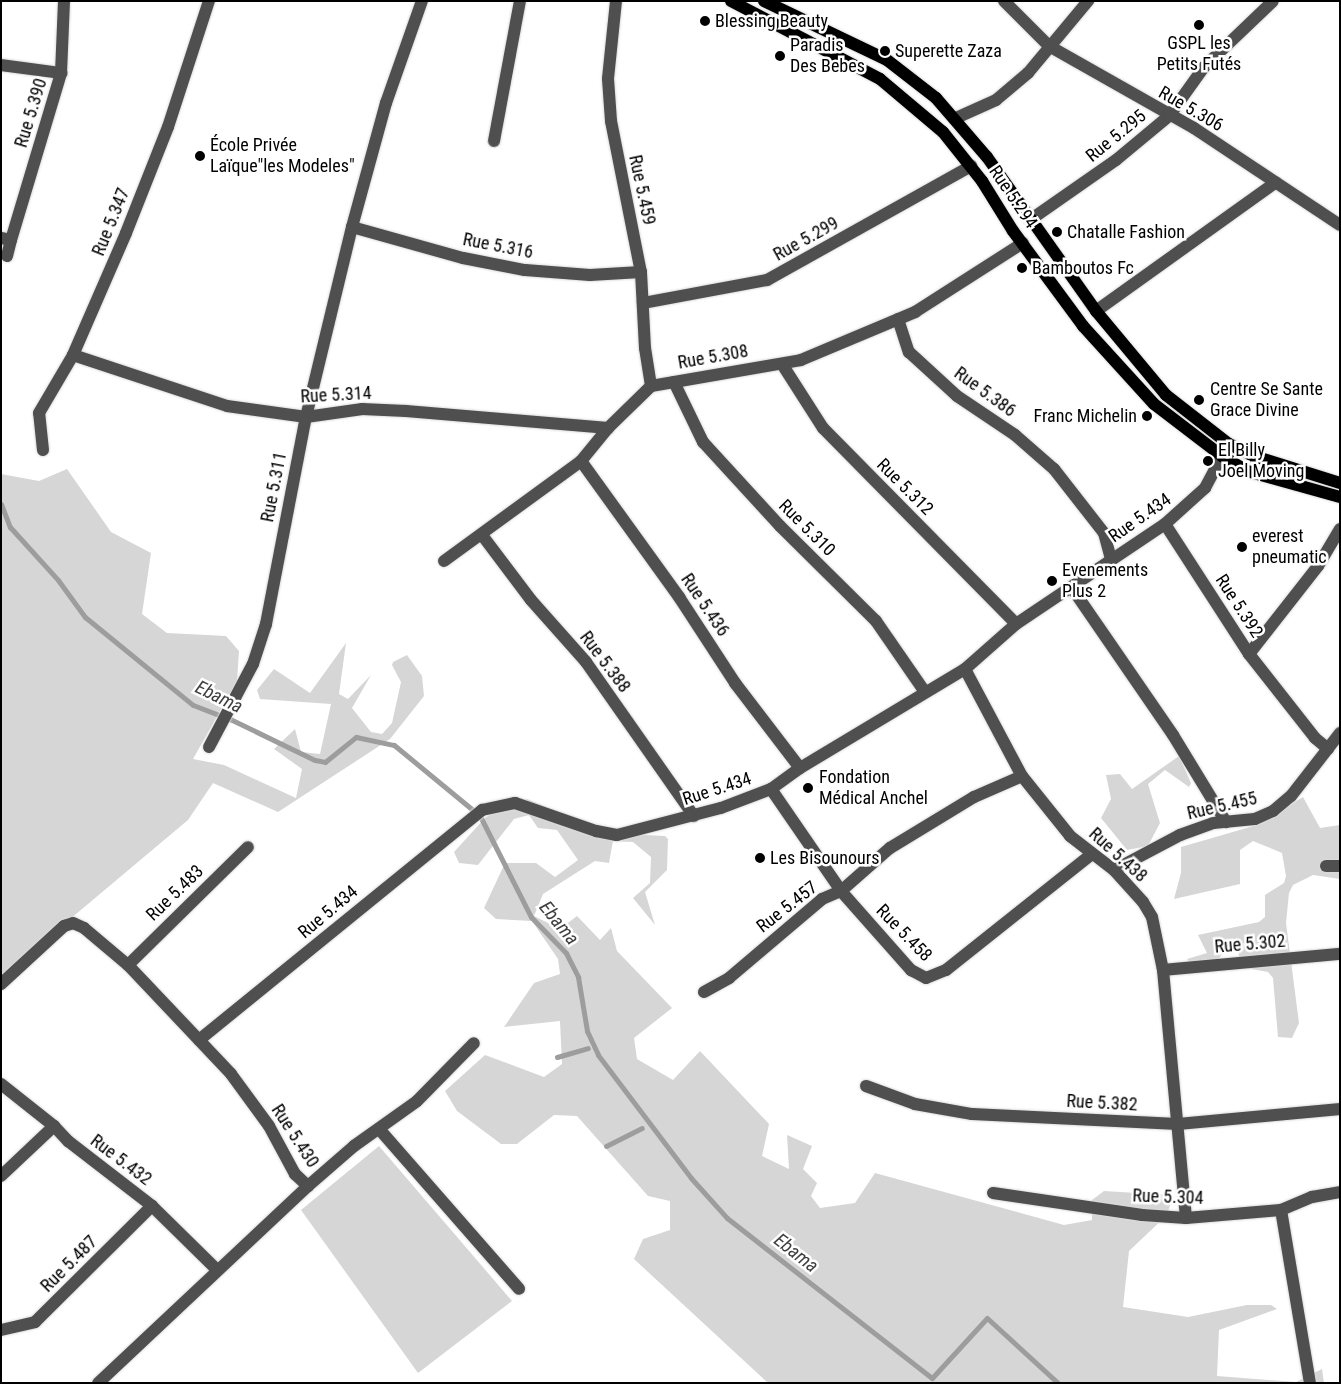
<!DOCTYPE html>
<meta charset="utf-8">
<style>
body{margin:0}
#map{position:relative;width:1341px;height:1384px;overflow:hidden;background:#fff;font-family:"Roboto Condensed",sans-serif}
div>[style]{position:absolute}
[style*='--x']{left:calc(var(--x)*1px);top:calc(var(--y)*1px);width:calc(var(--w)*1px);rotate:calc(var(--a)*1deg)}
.green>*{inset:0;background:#d6d6d6}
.stream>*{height:5px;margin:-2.5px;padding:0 2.5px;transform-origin:2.5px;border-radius:2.5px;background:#9d9d9d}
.roads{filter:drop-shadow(0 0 1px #dbdbdb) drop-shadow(0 0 1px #dbdbdb)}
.minor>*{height:12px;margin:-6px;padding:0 6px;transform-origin:6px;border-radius:6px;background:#4f4f4f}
.major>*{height:12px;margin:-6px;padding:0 6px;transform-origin:6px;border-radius:6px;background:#000}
.dots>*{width:14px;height:14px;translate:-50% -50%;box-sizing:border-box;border:2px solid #fff;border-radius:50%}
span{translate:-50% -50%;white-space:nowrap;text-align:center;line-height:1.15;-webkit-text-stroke:5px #fff;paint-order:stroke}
.poi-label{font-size:18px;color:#000}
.left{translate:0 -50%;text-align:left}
.right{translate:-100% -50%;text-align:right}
.street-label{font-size:18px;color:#000}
.water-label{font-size:19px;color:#3e3e3e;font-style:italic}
.frame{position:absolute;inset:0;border:2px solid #000;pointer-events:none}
</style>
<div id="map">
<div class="green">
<div style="clip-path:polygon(67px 469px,111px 532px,151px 553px,142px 614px,167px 633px,226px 636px,239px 651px,237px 681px,193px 759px,224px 765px,296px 798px,302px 769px,274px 749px,295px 729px,301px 752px,320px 754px,331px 704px,260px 699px,257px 690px,274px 669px,310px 693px,346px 643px,339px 694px,348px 699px,371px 675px,352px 708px,371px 732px,382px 734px,392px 723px,401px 682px,392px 665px,393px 662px,407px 655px,422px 676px,424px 696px,390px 739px,278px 812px,213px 783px,188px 820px,1px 977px,1px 474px,39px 481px)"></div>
<div style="clip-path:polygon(1179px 756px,1191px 783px,1189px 787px,1165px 770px,1148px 784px,1160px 823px,1148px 846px,1127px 850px,1101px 818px,1111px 799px,1106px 775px,1120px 774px,1132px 789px)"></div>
<div style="clip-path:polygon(1303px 797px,1320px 828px,1340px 825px,1340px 879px,1313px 875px,1293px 885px,1289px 893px,1286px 923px,1299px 1023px,1292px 1038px,1278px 1037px,1273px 978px,1268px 972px,1241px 967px,1236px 939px,1211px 967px,1196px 970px,1187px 959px,1207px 953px,1198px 935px,1259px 922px,1265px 917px,1265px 895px,1284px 883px,1286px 876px,1282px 853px,1253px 841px,1240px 850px,1240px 884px,1174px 899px,1181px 873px,1181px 847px,1257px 825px)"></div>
<div style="clip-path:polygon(527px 799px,608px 833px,665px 836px,668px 839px,667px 870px,645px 892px,655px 925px,633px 898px,650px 883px,651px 857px,633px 842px,613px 841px,609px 863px,595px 861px,543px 894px,534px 916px,560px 929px,577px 916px,600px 940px,611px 928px,617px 951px,672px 1008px,634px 1038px,637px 1059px,673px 1080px,700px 1051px,769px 1124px,762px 1156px,789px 1169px,787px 1135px,812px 1146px,803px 1169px,817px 1183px,811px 1196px,820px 1208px,855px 1203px,875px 1173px,1064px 1225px,1092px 1220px,1092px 1200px,1104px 1191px,1170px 1195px,1171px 1203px,1166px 1216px,1129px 1251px,1123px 1307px,1188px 1317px,1247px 1305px,1271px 1305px,1277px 1309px,1219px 1330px,1217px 1376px,1296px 1382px,1322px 1369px,1324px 1383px,768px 1383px,634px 1259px,643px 1239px,670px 1230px,670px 1201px,648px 1196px,577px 1116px,554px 1115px,517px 1144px,501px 1144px,457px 1111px,445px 1091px,485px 1055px,544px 1077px,562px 1064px,560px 1021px,504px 1027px,534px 983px,560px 974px,558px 959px,532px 921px,496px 919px,484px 908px,505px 863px,536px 863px,555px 877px,578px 860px,557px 830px,538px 828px,529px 815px,514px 819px,478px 865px,459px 863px,454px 852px,485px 818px,499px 809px)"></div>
<div style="clip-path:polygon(379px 1146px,512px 1301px,418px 1373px,301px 1210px)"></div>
</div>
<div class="stream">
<div style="--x:1;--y:504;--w:25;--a:69"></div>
<div style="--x:10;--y:527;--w:72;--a:47.8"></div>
<div style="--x:58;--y:580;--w:46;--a:53.9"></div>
<div style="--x:85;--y:617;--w:139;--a:39.2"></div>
<div style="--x:193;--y:705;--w:40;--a:21"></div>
<div style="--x:230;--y:719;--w:94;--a:25.8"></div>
<div style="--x:315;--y:760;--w:10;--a:11"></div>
<div style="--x:325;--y:762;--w:40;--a:-39"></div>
<div style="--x:356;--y:737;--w:39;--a:12"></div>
<div style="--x:394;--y:745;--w:112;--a:39.5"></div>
<div style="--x:480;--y:816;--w:113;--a:63.2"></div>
<div style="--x:531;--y:917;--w:50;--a:45.8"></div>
<div style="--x:566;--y:953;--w:27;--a:63"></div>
<div style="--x:578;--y:977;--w:55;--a:80.5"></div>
<div style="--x:587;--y:1031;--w:26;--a:65"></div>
<div style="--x:598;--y:1055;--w:154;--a:52.9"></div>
<div style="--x:691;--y:1178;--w:54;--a:48"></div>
<div style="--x:727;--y:1218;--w:260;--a:38"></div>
<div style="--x:932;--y:1378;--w:81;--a:-47.5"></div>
<div style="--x:987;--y:1318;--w:96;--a:42.5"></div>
<div style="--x:557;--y:1057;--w:32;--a:-16"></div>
<div style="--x:606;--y:1146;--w:40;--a:-26.6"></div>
</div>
<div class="roads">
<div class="minor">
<div style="--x:616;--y:1;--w:78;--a:95.9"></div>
<div style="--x:608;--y:79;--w:42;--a:85.9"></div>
<div style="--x:611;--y:121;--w:154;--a:78.8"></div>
<div style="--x:641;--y:272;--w:76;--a:87"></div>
<div style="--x:645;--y:348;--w:38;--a:81"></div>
<div style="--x:1004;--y:1;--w:64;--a:45"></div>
<div style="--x:1049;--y:46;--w:167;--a:29.5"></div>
<div style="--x:1194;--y:128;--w:175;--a:33.6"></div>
<div style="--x:1;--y:65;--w:61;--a:7.6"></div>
<div style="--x:956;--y:118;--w:44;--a:-24.2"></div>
<div style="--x:996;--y:100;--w:42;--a:-40.2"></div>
<div style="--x:1028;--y:73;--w:94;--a:-50.2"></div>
<div style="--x:494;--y:141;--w:142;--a:-79.5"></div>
<div style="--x:1030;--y:220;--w:105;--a:-34.9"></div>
<div style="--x:1116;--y:160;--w:69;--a:-39.7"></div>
<div style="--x:1169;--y:116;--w:60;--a:-54.5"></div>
<div style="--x:1204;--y:67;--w:95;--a:-43.7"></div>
<div style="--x:352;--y:227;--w:115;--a:15.6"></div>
<div style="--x:463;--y:258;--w:63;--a:11"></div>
<div style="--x:525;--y:270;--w:65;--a:4.4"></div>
<div style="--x:590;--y:275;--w:51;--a:-3.4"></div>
<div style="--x:1;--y:238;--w:10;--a:11"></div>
<div style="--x:11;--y:240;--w:174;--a:-73.3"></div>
<div style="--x:61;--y:73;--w:72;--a:-87.6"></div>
<div style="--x:7;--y:256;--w:16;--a:-76"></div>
<div style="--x:643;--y:303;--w:126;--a:-10.5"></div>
<div style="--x:767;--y:280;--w:234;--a:-29.2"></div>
<div style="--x:1096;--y:311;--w:221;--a:-35.6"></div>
<div style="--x:898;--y:319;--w:35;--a:72"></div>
<div style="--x:909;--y:352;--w:65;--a:42.5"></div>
<div style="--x:957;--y:396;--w:70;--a:33.9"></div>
<div style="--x:1015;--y:435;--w:52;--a:41.1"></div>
<div style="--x:1054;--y:469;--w:81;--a:52"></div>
<div style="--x:1104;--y:533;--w:28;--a:75"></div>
<div style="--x:73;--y:355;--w:162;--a:18.3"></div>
<div style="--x:227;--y:406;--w:80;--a:7.9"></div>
<div style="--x:306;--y:417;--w:57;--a:-8.1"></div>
<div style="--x:362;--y:409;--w:44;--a:2.6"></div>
<div style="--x:406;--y:411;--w:203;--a:4.8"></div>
<div style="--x:782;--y:364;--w:76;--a:57.4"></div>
<div style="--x:823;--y:428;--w:275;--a:45.4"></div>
<div style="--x:674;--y:382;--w:67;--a:64.2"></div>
<div style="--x:703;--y:442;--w:114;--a:47.5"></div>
<div style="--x:780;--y:526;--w:135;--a:44.7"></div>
<div style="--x:876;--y:621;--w:86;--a:55.4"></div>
<div style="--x:43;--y:450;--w:37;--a:-96"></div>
<div style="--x:39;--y:413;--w:67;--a:-59.6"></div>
<div style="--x:73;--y:355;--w:133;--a:-66.5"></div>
<div style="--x:126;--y:233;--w:114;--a:-68.4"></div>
<div style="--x:168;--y:127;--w:133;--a:-72"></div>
<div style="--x:581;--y:461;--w:168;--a:54.2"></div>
<div style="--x:679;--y:597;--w:103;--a:56.9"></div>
<div style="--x:735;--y:683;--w:107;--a:52.6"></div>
<div style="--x:1165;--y:524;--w:155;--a:57.1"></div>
<div style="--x:1249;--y:654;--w:112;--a:-51.9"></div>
<div style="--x:1318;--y:566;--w:43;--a:-59.3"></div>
<div style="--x:482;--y:535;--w:81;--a:53"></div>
<div style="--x:531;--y:600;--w:83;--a:48.4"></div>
<div style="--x:586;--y:662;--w:188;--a:55"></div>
<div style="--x:444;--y:561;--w:170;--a:-36.1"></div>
<div style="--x:581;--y:461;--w:43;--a:-50.7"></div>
<div style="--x:608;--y:428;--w:60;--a:-44.3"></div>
<div style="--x:651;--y:386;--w:152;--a:-9.8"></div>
<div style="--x:801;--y:360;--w:124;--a:-22.8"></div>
<div style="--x:915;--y:312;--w:128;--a:-32.6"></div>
<div style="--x:1072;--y:588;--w:178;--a:55.5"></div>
<div style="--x:1173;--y:735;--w:102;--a:58.7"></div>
<div style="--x:1249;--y:654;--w:107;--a:51.8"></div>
<div style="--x:1315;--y:738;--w:17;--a:40"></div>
<div style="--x:965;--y:669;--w:121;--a:62"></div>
<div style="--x:1022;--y:776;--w:77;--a:51.3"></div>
<div style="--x:1070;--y:836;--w:56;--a:37.7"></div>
<div style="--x:1114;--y:870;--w:43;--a:47.8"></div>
<div style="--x:1143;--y:902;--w:17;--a:59"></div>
<div style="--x:1152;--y:917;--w:54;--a:78.3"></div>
<div style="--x:1163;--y:970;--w:249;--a:84.7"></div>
<div style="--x:209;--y:747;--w:94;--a:-62.1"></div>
<div style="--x:253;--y:664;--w:42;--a:-72"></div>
<div style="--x:266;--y:624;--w:211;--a:-79.1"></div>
<div style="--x:306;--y:417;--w:195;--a:-76.4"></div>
<div style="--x:352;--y:227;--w:129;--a:-74.7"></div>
<div style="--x:386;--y:103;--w:108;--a:-70.6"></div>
<div style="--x:771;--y:789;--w:124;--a:55.5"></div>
<div style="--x:841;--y:891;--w:106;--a:48.5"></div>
<div style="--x:911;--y:970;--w:17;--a:28"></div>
<div style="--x:926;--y:978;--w:22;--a:-22"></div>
<div style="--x:946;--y:970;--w:186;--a:-38.5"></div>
<div style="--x:1326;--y:866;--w:14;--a:0"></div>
<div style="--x:1114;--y:870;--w:75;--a:-27.9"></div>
<div style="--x:1180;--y:835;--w:35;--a:-20"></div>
<div style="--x:1213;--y:823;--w:42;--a:-5.4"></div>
<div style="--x:1255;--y:819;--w:20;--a:-24"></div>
<div style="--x:1273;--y:811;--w:23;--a:-40"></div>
<div style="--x:1291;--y:796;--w:80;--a:-52.1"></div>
<div style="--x:128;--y:965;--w:168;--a:-44.5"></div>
<div style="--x:1163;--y:970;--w:178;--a:-5.2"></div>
<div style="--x:1;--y:984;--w:86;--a:-42.6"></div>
<div style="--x:64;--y:926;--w:9;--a:-18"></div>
<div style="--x:73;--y:923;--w:12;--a:24"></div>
<div style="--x:84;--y:928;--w:57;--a:40.1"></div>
<div style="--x:128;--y:965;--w:150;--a:46.6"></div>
<div style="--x:231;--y:1074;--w:64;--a:53.8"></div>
<div style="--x:269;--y:1126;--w:55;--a:61.6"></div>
<div style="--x:295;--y:1174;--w:18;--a:43"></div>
<div style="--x:308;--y:1186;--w:288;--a:136.8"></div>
<div style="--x:704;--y:992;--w:29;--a:-29"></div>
<div style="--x:729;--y:978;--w:122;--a:-40.3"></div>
<div style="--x:822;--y:899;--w:21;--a:-23"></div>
<div style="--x:841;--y:891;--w:65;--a:-41.3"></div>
<div style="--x:890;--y:848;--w:98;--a:-31.3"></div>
<div style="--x:974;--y:797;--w:52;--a:-23.6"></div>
<div style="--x:199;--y:1040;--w:365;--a:-39.1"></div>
<div style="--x:482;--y:810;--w:34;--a:-12"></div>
<div style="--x:515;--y:803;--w:86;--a:19.1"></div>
<div style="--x:596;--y:831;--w:21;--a:11"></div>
<div style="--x:617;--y:835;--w:107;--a:-14.6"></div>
<div style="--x:721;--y:808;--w:53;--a:-20.8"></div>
<div style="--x:771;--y:789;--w:36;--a:-36"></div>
<div style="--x:800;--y:768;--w:192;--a:-31"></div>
<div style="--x:965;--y:669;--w:68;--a:-41.4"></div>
<div style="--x:1016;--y:624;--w:179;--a:-33.9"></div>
<div style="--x:1165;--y:524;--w:54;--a:-42"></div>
<div style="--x:1205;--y:488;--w:36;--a:-62"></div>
<div style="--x:1;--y:1084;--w:68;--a:38.4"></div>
<div style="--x:54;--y:1126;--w:21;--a:47"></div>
<div style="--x:68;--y:1141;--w:106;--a:37.7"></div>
<div style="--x:152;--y:1206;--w:90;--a:44.5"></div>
<div style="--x:866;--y:1086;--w:52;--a:20.2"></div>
<div style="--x:915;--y:1104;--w:58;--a:10"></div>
<div style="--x:972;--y:1114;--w:206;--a:2.8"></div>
<div style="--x:1178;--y:1124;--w:163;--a:-5.3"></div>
<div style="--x:380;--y:1130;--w:211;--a:48.8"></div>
<div style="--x:1;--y:1176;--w:73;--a:-43.3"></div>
<div style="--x:308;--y:1186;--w:61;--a:-41"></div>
<div style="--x:354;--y:1146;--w:77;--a:-35.5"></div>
<div style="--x:417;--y:1101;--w:81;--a:-45.5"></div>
<div style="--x:993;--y:1193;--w:151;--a:8.4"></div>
<div style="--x:1142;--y:1215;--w:44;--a:3.9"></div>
<div style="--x:1186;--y:1218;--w:95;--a:-4.8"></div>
<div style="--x:1281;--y:1210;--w:34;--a:-23"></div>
<div style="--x:1312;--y:1197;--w:28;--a:-10"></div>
<div style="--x:1281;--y:1210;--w:175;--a:80.5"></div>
<div style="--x:1;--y:1330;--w:35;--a:-13"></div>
<div style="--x:35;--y:1322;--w:165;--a:-44.8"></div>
</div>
<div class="major">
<div style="--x:731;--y:1;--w:168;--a:27.6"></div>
<div style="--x:880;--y:79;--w:82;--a:40.1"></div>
<div style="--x:943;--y:132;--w:63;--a:51.5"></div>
<div style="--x:982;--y:181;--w:59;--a:58.2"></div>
<div style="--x:1013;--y:231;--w:118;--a:53.6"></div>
<div style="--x:1083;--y:326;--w:105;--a:47.7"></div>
<div style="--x:1154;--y:404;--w:86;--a:37.4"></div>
<div style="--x:1222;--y:456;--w:29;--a:31"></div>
<div style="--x:1247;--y:471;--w:97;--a:15.6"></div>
<div style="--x:764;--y:1;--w:136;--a:25.6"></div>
<div style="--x:887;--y:60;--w:62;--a:37.8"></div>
<div style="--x:936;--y:98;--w:78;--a:49.2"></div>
<div style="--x:987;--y:157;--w:189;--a:54.7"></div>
<div style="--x:1096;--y:311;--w:109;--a:50.2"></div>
<div style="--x:1166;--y:395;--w:80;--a:37.9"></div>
<div style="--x:1229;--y:444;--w:28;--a:26"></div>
<div style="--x:1254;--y:456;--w:90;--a:17.4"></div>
</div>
</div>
<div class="dots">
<div style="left:705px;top:21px;background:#000"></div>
<div style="left:1199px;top:25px;background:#000"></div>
<div style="left:885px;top:51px;background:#000"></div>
<div style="left:780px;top:56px;background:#000"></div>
<div style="left:200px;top:156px;background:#000"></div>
<div style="left:1057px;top:232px;background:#000"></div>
<div style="left:1022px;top:268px;background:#000"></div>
<div style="left:1199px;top:400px;background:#000"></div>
<div style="left:1147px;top:416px;background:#000"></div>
<div style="left:1208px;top:461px;background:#000"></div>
<div style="left:1242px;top:547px;background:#000"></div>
<div style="left:1052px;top:581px;background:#000"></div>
<div style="left:808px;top:788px;background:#000"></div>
<div style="left:760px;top:858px;background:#000"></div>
</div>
<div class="poi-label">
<span class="left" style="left:715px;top:21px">Blessing Beauty</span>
<span style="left:1199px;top:54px">GSPL les<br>Petits Futés</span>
<span class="left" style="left:790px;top:56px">Paradis<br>Des Bebes</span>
<span class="left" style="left:895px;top:51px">Superette Zaza</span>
<span class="left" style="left:210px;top:156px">École Privée<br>Laïque"les Modeles"</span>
<span class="left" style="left:1067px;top:232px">Chatalle Fashion</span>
<span class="left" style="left:1032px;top:268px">Bamboutos Fc</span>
<span class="left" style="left:1210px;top:400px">Centre Se Sante<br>Grace Divine</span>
<span class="right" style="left:1137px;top:416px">Franc Michelin</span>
<span class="left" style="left:1218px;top:461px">El Billy<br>Joel Moving</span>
<span class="left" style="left:1252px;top:547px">everest<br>pneumatic</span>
<span class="left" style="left:1062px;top:581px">Evenements<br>Plus 2</span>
<span class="left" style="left:819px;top:788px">Fondation<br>Médical Anchel</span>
<span class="left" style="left:770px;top:858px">Les Bisounours</span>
</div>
<div class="street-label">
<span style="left:1191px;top:109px;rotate:30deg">Rue 5.306</span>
<span style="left:31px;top:113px;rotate:-73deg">Rue 5.390</span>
<span style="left:1116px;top:136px;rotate:-39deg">Rue 5.295</span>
<span style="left:642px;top:190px;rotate:78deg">Rue 5.459</span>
<span style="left:1013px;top:197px;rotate:56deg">Rue 5.294</span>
<span style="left:111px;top:222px;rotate:-68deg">Rue 5.347</span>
<span style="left:806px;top:239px;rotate:-29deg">Rue 5.299</span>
<span style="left:498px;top:246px;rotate:11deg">Rue 5.316</span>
<span style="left:713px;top:357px;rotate:-10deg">Rue 5.308</span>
<span style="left:985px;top:392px;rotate:36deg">Rue 5.386</span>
<span style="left:336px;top:395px;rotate:-3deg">Rue 5.314</span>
<span style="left:274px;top:487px;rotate:-79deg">Rue 5.311</span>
<span style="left:905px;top:487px;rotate:45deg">Rue 5.312</span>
<span style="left:1140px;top:518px;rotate:-35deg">Rue 5.434</span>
<span style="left:807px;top:528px;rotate:45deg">Rue 5.310</span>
<span style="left:705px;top:605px;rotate:56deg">Rue 5.436</span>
<span style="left:1239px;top:606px;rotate:57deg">Rue 5.392</span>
<span style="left:605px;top:662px;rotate:53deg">Rue 5.388</span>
<span style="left:717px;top:789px;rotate:-18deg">Rue 5.434</span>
<span style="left:1222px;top:806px;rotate:-13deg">Rue 5.455</span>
<span style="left:1118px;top:855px;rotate:42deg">Rue 5.438</span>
<span style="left:175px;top:893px;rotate:-44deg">Rue 5.483</span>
<span style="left:787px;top:907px;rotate:-38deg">Rue 5.457</span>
<span style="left:328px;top:912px;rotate:-40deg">Rue 5.434</span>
<span style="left:904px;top:933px;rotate:46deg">Rue 5.458</span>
<span style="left:1250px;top:944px;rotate:-5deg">Rue 5.302</span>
<span style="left:1102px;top:1103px;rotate:3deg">Rue 5.382</span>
<span style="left:295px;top:1136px;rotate:57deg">Rue 5.430</span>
<span style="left:121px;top:1160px;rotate:37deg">Rue 5.432</span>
<span style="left:1168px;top:1197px;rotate:2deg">Rue 5.304</span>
<span style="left:69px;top:1264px;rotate:-45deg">Rue 5.487</span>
</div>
<div class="water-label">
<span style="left:219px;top:697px;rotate:26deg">Ebama</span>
<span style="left:559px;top:923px;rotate:51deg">Ebama</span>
<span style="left:796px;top:1253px;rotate:38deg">Ebama</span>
</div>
<div class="frame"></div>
</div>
